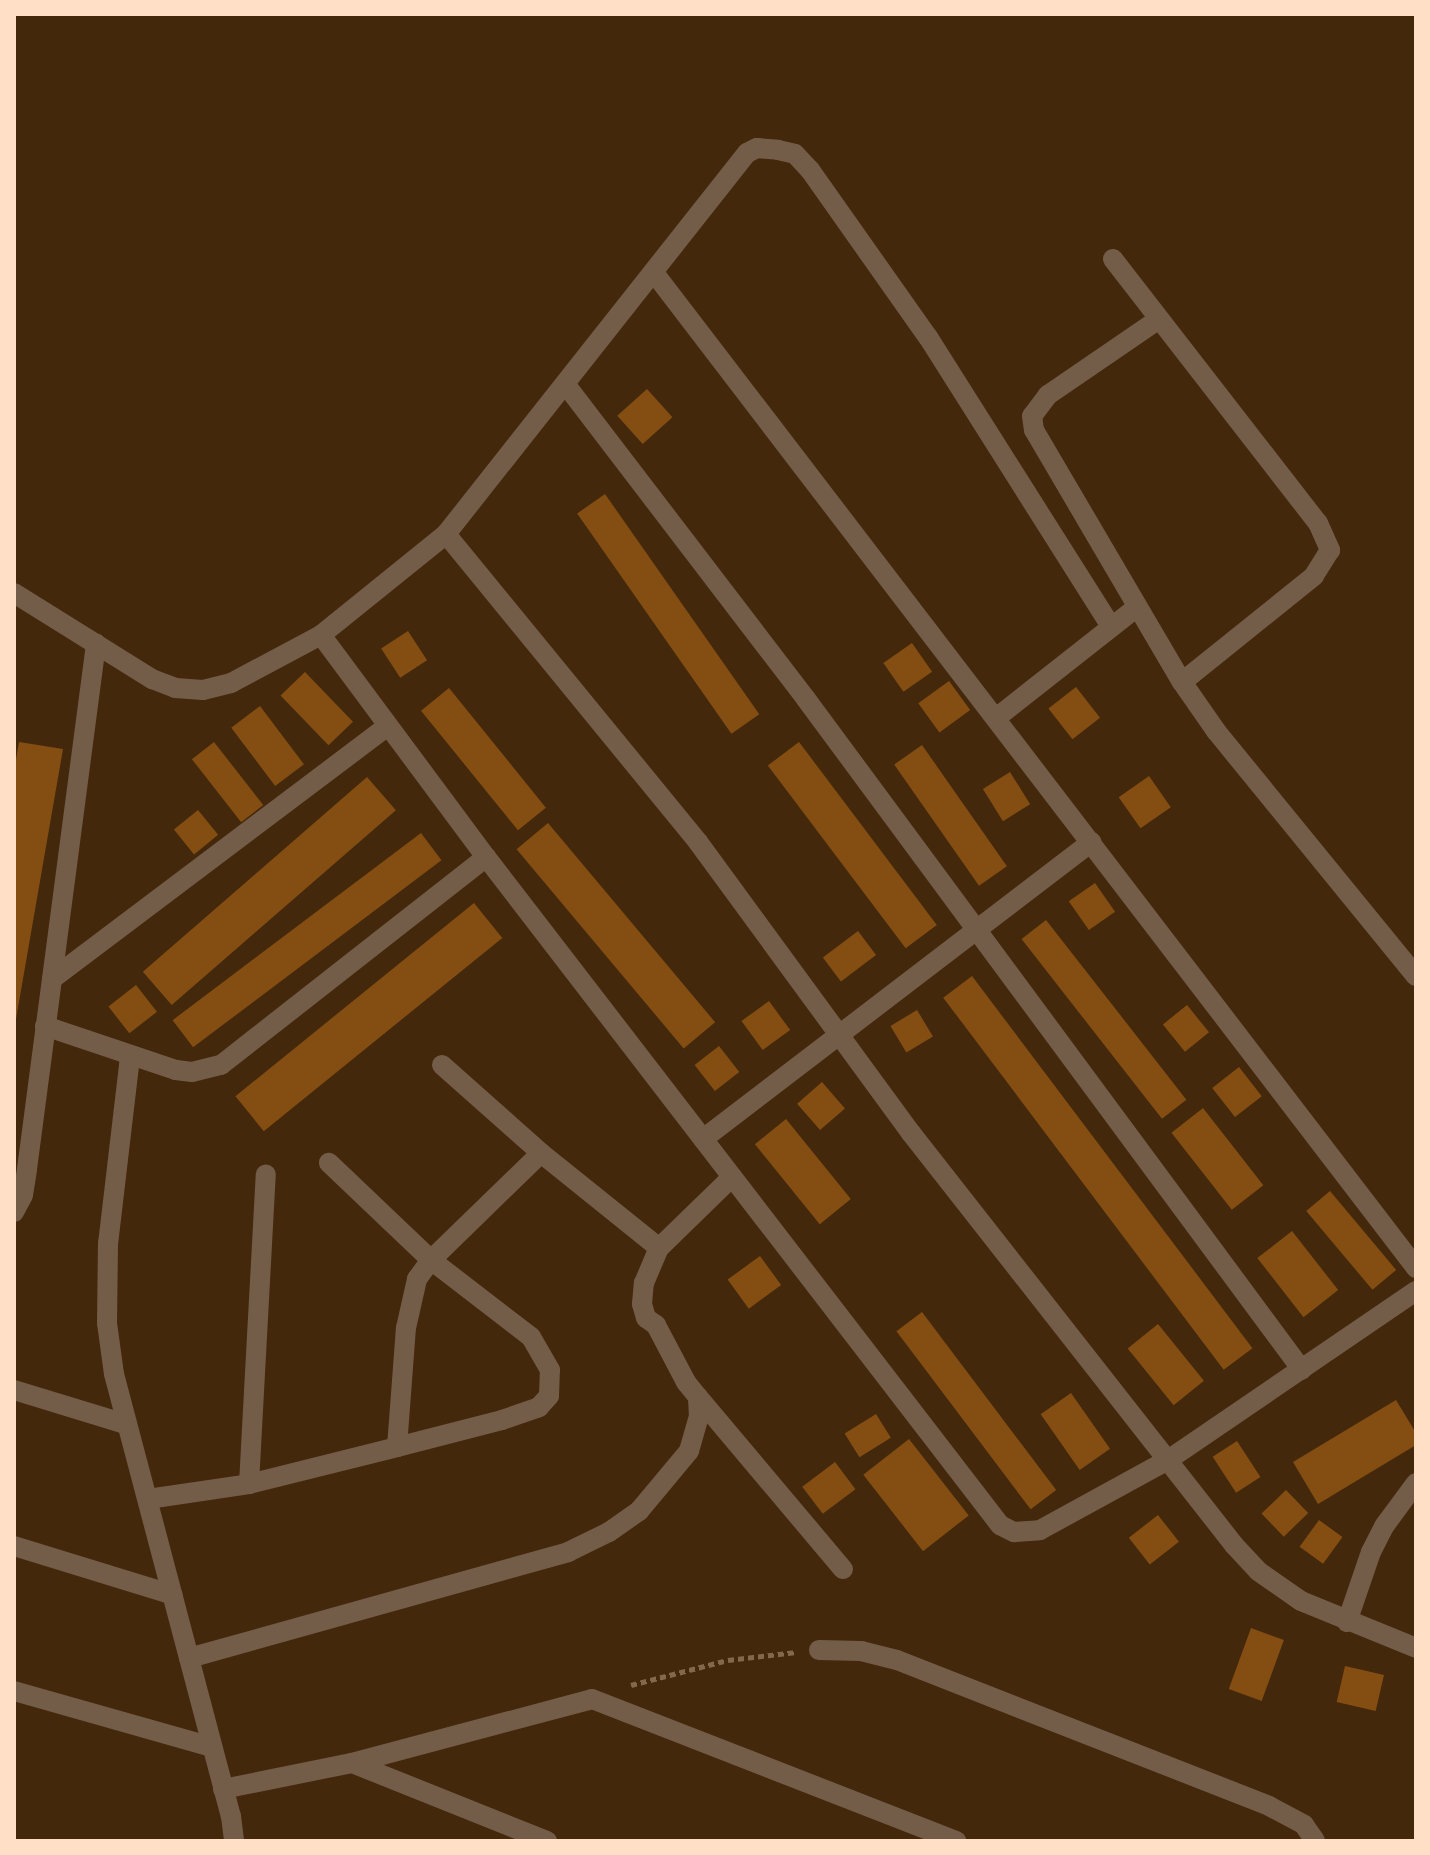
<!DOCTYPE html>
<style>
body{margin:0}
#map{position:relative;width:1430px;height:1855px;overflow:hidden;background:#43280c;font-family:Helvetica,sans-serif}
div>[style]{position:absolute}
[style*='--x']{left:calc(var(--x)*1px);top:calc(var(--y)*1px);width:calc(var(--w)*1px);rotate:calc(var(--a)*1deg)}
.building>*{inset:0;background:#844e13;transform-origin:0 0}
.path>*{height:5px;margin-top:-2.5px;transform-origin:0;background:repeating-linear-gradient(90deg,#84674c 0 6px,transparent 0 10px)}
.minor>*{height:20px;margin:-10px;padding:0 10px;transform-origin:10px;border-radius:10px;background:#745d48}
span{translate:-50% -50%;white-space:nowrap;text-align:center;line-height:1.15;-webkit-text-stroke:7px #261100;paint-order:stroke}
.frame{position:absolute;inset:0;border:16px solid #ffe0c7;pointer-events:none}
</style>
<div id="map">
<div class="building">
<div style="left:647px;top:389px;width:38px;height:40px;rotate:48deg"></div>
<div style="left:605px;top:494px;width:269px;height:34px;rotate:55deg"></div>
<div style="left:408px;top:631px;width:35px;height:32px;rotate:57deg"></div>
<div style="left:912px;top:643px;width:35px;height:35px;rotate:55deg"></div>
<div style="left:305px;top:672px;width:69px;height:34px;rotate:46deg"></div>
<div style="left:949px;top:681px;width:36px;height:38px;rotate:54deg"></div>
<div style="left:1076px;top:687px;width:39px;height:35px;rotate:52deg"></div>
<div style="left:449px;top:688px;width:154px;height:36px;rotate:51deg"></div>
<div style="left:260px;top:706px;width:73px;height:36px;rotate:53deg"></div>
<div style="clip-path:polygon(19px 742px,63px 749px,16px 1019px,14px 771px)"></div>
<div style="left:214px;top:742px;width:80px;height:28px;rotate:52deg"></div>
<div style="left:799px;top:742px;width:229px;height:39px;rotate:53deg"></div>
<div style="left:922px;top:745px;width:148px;height:34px;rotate:55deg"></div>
<div style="left:1010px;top:772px;width:38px;height:32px;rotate:58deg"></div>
<div style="left:1149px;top:776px;width:38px;height:37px;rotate:55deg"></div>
<div style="left:367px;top:777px;width:44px;height:297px;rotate:49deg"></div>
<div style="left:198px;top:810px;width:32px;height:31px;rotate:51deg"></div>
<div style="left:548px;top:823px;width:260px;height:41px;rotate:50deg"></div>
<div style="left:421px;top:833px;width:34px;height:311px;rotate:53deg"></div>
<div style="left:1095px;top:883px;width:35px;height:32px;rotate:55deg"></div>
<div style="left:474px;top:903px;width:45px;height:307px;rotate:51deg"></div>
<div style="left:1046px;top:920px;width:228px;height:31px;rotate:52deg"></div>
<div style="left:858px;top:931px;width:30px;height:44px;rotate:53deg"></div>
<div style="left:972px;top:976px;width:466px;height:36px;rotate:53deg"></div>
<div style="left:136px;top:985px;width:34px;height:35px;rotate:52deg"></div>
<div style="left:769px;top:1001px;width:36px;height:34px;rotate:54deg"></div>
<div style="left:1187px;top:1005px;width:35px;height:31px;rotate:51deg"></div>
<div style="left:917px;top:1010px;width:31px;height:31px;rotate:59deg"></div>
<div style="left:719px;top:1046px;width:33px;height:31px;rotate:52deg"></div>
<div style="left:1239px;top:1067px;width:37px;height:34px;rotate:52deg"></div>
<div style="left:822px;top:1082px;width:35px;height:33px;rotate:49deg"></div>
<div style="left:1203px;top:1108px;width:98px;height:40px;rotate:52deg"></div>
<div style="left:786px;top:1119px;width:103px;height:40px;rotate:51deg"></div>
<div style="left:1330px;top:1191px;width:103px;height:31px;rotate:50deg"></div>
<div style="left:1292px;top:1231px;width:75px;height:44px;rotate:52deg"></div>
<div style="left:760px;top:1256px;width:36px;height:40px;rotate:54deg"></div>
<div style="left:922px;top:1312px;width:223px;height:32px;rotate:53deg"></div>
<div style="left:1158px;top:1324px;width:73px;height:39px;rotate:51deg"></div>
<div style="left:1071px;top:1393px;width:68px;height:37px;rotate:55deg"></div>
<div style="clip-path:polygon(1396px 1400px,1416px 1433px,1416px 1445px,1318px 1504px,1293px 1462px)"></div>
<div style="left:876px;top:1414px;width:28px;height:37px;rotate:58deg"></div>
<div style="left:909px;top:1439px;width:97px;height:58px;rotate:52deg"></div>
<div style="left:1237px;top:1441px;width:43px;height:29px;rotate:57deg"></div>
<div style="left:835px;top:1462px;width:34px;height:41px;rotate:53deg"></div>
<div style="left:1286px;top:1490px;width:32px;height:34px;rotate:46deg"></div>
<div style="left:1158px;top:1515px;width:34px;height:37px;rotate:52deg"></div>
<div style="left:1319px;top:1520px;width:29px;height:33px;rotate:36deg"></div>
<div style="left:1251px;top:1628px;width:35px;height:65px;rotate:20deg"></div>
<div style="left:1345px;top:1666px;width:40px;height:37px;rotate:13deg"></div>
</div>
<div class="path">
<div style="--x:631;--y:1685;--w:100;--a:-14.5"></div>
<div style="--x:728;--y:1660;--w:69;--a:-6.6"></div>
</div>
<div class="minor">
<div style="--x:1113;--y:259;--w:334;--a:52.2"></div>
<div style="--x:1318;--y:523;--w:30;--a:66"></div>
<div style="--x:1330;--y:550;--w:31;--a:122"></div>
<div style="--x:1314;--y:576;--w:169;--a:141.2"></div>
<div style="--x:655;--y:274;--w:1252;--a:52.56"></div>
<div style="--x:1159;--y:319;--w:135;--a:145.6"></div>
<div style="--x:1048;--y:395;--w:26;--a:127"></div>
<div style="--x:1032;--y:416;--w:14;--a:82"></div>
<div style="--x:1034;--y:430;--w:292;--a:59.6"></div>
<div style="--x:1182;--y:682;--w:60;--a:55.2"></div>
<div style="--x:1216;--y:731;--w:316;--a:50.8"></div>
<div style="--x:566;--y:385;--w:395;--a:52.6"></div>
<div style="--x:806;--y:699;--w:834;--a:53.53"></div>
<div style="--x:446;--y:534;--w:486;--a:-51.7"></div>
<div style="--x:747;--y:153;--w:11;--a:-27"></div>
<div style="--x:757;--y:148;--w:21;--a:5"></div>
<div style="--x:778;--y:150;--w:17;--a:13"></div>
<div style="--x:795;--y:154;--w:22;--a:47"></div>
<div style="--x:810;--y:170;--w:204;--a:54.8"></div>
<div style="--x:928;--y:337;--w:343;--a:57.7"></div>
<div style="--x:14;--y:593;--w:163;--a:31.9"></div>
<div style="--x:152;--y:679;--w:25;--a:21"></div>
<div style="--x:175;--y:688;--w:28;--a:4"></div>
<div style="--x:203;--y:690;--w:29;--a:-14"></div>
<div style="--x:231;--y:683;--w:102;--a:-28.1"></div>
<div style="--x:321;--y:635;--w:161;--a:-38.9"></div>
<div style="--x:446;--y:534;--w:398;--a:50.7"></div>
<div style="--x:698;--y:842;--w:361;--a:53.8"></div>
<div style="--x:911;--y:1133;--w:524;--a:51.9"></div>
<div style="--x:1234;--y:1545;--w:35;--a:47"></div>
<div style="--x:1258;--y:1571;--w:52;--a:34.9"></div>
<div style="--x:1301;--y:1601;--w:124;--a:22.2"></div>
<div style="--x:321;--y:635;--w:277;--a:53.4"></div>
<div style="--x:486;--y:857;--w:843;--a:52.42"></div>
<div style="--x:1000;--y:1525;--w:16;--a:27"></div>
<div style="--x:1014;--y:1532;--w:26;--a:-4"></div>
<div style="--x:1040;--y:1530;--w:146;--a:-28.7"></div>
<div style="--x:1168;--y:1460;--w:300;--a:-34.3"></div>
<div style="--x:996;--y:718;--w:179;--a:-38.2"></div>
<div style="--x:52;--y:979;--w:419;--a:-37"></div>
<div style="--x:45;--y:1026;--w:138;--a:18.6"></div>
<div style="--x:176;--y:1070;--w:16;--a:7"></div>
<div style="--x:192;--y:1072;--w:30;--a:-14"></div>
<div style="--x:221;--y:1065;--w:337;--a:-38.1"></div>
<div style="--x:130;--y:1057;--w:187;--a:96.7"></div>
<div style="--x:108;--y:1243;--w:80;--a:90.7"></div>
<div style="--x:107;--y:1323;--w:51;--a:82.2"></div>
<div style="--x:114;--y:1374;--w:457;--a:75.2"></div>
<div style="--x:231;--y:1816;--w:25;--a:83"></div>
<div style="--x:442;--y:1065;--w:132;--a:41.6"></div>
<div style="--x:541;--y:1153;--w:151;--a:38.8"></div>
<div style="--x:703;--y:1139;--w:489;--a:-37.4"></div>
<div style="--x:14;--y:1212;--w:19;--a:-62"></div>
<div style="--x:23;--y:1195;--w:26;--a:-81"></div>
<div style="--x:27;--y:1169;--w:530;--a:-82.51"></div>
<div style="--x:14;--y:1390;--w:116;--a:17"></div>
<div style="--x:698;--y:1397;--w:225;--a:49.9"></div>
<div style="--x:397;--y:1447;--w:119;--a:-85.7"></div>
<div style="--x:406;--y:1328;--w:50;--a:-77.3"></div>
<div style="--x:417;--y:1279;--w:24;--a:-54"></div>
<div style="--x:431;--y:1260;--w:153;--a:-44.2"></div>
<div style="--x:249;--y:1484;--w:310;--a:-86.9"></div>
<div style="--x:148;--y:1499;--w:102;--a:-8.4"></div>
<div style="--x:249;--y:1484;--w:153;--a:-14"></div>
<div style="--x:397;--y:1447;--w:108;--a:-14.4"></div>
<div style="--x:502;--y:1420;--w:39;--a:-19"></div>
<div style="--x:539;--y:1407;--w:15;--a:-48"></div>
<div style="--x:549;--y:1396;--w:26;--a:-88"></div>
<div style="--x:550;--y:1370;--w:38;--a:-120"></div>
<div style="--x:531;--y:1337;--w:126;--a:-142.4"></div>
<div style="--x:431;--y:1260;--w:141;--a:-136.4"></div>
<div style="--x:14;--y:1546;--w:166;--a:17.1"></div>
<div style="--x:1347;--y:1622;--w:74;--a:-71.1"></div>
<div style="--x:1371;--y:1552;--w:30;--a:-63"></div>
<div style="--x:1385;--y:1525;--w:52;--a:-53.6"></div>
<div style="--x:819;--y:1650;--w:42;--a:1.4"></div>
<div style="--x:861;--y:1651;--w:37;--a:14"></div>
<div style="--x:897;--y:1660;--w:400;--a:21.4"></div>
<div style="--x:1269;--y:1806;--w:40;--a:28"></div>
<div style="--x:1304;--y:1825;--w:19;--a:55"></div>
<div style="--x:189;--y:1658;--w:394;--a:-15.6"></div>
<div style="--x:568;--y:1552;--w:46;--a:-26"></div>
<div style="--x:609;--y:1532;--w:37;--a:-35"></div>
<div style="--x:639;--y:1511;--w:78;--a:-50.2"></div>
<div style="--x:689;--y:1451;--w:35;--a:-74"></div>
<div style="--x:699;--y:1417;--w:20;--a:-93"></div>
<div style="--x:698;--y:1397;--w:19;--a:-129"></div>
<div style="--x:686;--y:1382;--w:64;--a:-117.8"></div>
<div style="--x:656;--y:1325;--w:12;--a:-145"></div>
<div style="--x:646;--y:1318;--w:15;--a:-106"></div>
<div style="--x:642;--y:1304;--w:21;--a:-85"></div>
<div style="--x:644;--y:1283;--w:38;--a:-67"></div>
<div style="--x:659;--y:1248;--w:102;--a:-44.2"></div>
<div style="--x:14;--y:1691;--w:206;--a:15.8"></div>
<div style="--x:352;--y:1763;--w:210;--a:21.8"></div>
<div style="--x:223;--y:1789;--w:132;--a:-11.4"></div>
<div style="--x:352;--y:1763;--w:248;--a:-14.9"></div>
<div style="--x:592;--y:1699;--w:391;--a:21.3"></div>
</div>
<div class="frame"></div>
</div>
